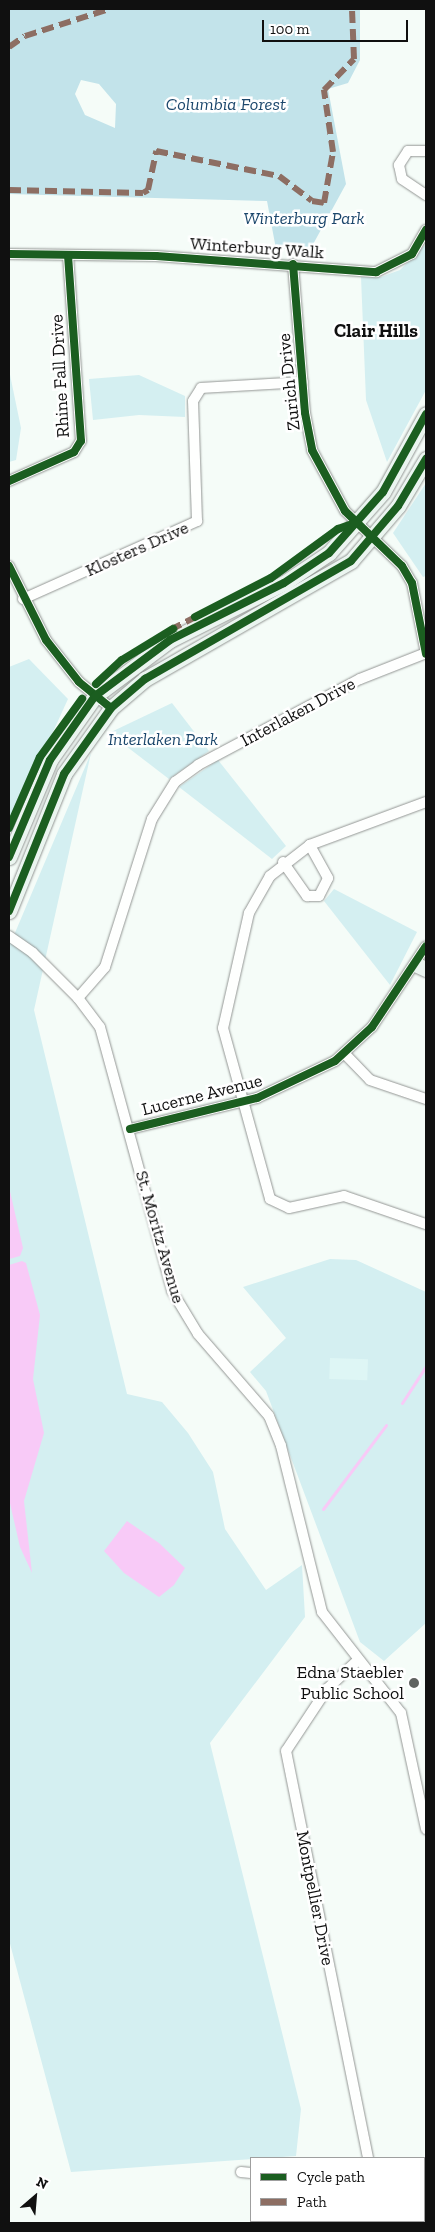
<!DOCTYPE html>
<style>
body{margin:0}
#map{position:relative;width:435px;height:2232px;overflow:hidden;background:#f5fcf8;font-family:"Zilla Slab",serif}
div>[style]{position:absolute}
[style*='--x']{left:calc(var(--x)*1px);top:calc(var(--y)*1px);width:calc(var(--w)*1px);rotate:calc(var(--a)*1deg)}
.green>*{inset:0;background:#d4eff1}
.forest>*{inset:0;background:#c2e3ea}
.pitch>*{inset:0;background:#def6f5;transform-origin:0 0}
.water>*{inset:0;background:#f8caf7}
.stream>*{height:3px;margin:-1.5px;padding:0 1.5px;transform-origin:1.5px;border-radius:1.5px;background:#f8caf7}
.roads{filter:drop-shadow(0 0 1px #939694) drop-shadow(0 0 1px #939694)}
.street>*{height:10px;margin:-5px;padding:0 5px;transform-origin:5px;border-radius:5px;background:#fefffe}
.secondary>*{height:15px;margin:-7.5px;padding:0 7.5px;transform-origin:7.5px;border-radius:7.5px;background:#ebf5f0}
.quiet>*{height:6px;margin-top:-3px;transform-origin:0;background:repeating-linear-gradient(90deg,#8d6e63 0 12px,transparent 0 18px)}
.cycleway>*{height:8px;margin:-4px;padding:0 4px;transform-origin:4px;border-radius:4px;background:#1b5e20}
.dots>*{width:14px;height:14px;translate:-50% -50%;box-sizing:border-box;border:2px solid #fff;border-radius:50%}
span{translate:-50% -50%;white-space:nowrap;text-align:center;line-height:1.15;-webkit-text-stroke:5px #fff;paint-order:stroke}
.park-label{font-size:18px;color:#1c476c;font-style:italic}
.street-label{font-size:18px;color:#101010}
.poi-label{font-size:18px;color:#101010}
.right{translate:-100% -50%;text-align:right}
.neighbourhood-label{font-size:19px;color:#101010;font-weight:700}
.frame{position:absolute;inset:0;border:10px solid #101010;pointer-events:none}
.legend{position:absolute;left:250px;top:2157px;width:175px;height:65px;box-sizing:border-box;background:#fff;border:1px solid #9f9f9f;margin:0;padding:6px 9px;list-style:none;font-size:15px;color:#101010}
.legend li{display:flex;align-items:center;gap:10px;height:25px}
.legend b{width:25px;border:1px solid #9f9f9f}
.north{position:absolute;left:10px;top:2172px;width:50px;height:50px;-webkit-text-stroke:4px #fff;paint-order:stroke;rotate:27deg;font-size:14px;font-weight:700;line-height:20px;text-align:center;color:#101010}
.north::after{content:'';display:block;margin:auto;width:18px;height:22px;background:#101010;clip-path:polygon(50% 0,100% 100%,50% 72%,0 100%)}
.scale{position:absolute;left:262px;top:20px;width:146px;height:22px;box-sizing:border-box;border:2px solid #101010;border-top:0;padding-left:6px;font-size:15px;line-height:18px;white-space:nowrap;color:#101010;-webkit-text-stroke:4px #fff;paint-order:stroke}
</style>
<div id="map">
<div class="green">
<div style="clip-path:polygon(426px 244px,426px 390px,387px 462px,366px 400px,361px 277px,381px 277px,400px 270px)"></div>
<div style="clip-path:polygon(9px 370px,21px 428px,16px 460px,9px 462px)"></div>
<div style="clip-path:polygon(139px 375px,185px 396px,185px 417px,139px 415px,93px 420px,89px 379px)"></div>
<div style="clip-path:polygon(426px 483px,426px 576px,423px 577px,393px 533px)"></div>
<div style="clip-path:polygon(29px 659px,68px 699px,9px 828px,9px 667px)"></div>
<div style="clip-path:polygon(172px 703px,209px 751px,169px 779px,109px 733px)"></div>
<div style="clip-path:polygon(91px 753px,34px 1010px,127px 1394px,162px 1402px,188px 1433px,213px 1472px,225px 1529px,266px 1590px,302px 1565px,305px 1617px,210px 1743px,301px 2109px,296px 2156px,71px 2172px,9px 1940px,9px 947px)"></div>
<div style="clip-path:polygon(218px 760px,286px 846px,272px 859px,179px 787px)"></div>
<div style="clip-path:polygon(334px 889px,417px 932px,390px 985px,324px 901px)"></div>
<div style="clip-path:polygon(330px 1259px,356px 1260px,426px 1292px,426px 1623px,384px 1661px,360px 1642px,266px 1391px,250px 1372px,286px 1338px,243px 1287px)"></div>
</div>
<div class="forest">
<div style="clip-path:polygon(evenodd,9px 9px,360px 9px,360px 60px,348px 83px,328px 89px,346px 184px,311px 248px,276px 249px,267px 201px,9px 194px,9px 9px,81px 80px,99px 84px,116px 104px,115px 128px,85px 115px,75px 94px,81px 80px)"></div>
</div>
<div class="pitch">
<div style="left:330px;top:1358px;width:38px;height:21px;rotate:2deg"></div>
</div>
<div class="water">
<div style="clip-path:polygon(9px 1187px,23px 1248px,20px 1256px,9px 1259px)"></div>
<div style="clip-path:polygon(22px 1261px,26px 1263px,40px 1315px,33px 1379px,44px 1433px,24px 1501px,32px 1573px,20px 1547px,9px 1499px,9px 1265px)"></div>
<div style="clip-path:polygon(127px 1521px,159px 1543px,185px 1568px,174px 1585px,159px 1597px,124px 1573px,104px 1551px)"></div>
</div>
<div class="stream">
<div style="--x:402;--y:1403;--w:44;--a:-57"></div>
<div style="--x:323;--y:1509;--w:105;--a:-53.1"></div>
</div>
<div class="roads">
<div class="street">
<div style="--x:426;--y:151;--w:18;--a:180"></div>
<div style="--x:408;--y:151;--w:17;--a:123"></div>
<div style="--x:399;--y:165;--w:14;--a:78"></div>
<div style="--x:402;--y:179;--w:29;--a:34"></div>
<div style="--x:9;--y:254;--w:147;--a:0.8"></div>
<div style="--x:156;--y:256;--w:221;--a:4.2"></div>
<div style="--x:376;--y:272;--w:40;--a:-26.6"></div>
<div style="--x:412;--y:254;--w:28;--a:-60"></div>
<div style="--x:293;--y:264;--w:149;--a:85.4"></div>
<div style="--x:305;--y:413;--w:38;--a:79"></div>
<div style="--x:312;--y:450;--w:69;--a:61.6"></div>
<div style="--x:345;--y:511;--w:79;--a:44"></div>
<div style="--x:402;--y:566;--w:20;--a:60"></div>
<div style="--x:412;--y:583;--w:72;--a:78.8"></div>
<div style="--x:9;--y:481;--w:71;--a:-24"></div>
<div style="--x:74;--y:452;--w:13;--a:-58"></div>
<div style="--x:81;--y:441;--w:186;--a:-94"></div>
<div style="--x:9;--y:566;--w:83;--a:63.4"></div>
<div style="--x:46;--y:640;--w:53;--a:51.8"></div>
<div style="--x:79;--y:682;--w:41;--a:39.1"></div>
<div style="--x:23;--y:599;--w:191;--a:-24.1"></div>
<div style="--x:197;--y:521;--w:120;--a:-91.9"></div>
<div style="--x:193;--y:401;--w:15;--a:-58"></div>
<div style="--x:201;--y:388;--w:102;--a:-3.4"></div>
<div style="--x:426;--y:802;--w:124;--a:159.7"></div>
<div style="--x:310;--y:845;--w:51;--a:142.2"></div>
<div style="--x:270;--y:876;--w:43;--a:119.6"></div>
<div style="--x:249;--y:913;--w:118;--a:102.7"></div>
<div style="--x:223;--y:1028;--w:177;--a:74.6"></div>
<div style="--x:270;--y:1199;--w:21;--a:25"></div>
<div style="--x:289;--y:1208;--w:56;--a:-12.3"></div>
<div style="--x:344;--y:1196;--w:87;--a:18.9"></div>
<div style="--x:283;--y:862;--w:42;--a:54.8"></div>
<div style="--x:307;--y:896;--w:12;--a:0"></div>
<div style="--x:319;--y:896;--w:20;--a:-63"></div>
<div style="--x:328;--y:878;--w:38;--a:-119"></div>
<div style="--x:9;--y:936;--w:29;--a:35"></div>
<div style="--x:33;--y:953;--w:64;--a:45"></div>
<div style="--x:78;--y:998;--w:36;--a:53"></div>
<div style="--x:100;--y:1027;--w:274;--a:74.7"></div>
<div style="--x:172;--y:1291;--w:50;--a:58.8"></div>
<div style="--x:198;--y:1334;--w:108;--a:49.1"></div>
<div style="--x:269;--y:1416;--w:32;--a:68"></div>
<div style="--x:281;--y:1446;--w:171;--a:76.1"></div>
<div style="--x:322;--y:1612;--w:128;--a:52"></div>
<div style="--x:401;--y:1713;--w:119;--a:77.8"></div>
<div style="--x:78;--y:998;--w:41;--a:-48.9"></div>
<div style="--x:105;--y:967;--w:155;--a:-72.4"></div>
<div style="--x:152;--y:819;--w:44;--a:-58.1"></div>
<div style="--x:175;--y:782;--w:29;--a:-36"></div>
<div style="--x:198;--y:765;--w:183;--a:-28"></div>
<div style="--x:360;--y:679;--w:71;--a:-21.5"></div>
<div style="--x:344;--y:1053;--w:37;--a:46"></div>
<div style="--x:370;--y:1080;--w:59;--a:18.7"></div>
<div style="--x:130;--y:1129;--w:131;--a:-13.7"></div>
<div style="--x:257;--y:1098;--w:86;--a:-25.4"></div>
<div style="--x:335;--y:1061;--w:50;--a:-42.6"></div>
<div style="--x:372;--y:1027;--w:97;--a:-56.3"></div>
<div style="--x:357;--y:1661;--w:41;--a:137"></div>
<div style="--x:327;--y:1689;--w:74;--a:123.5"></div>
<div style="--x:286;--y:1751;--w:415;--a:78.6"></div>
<div style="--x:424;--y:2168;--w:2;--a:0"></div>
<div style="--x:241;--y:2172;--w:10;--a:6"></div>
</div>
<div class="secondary">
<div style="--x:9;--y:857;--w:105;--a:-67.1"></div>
<div style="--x:50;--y:760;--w:78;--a:-54.9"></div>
<div style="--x:95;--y:696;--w:94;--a:-36.7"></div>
<div style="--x:170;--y:640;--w:127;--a:-26.6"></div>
<div style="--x:284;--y:583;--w:54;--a:-33.7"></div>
<div style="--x:329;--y:553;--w:81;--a:-48.5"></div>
<div style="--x:383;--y:492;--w:89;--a:-61.1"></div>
<div style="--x:9;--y:911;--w:148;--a:-68.1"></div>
<div style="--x:64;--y:774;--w:81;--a:-54.5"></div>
<div style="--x:111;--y:708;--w:45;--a:-40.5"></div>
<div style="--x:145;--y:679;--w:237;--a:-29.8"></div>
<div style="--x:351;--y:561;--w:72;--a:-49.5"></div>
<div style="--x:398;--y:506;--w:55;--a:-59.2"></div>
<div style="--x:417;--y:965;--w:10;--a:24"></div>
</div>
</div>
<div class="quiet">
<div style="--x:9;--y:47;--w:19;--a:-35"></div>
<div style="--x:25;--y:36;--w:88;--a:-17.8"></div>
<div style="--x:9;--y:190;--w:134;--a:1.3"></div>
<div style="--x:143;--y:193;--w:6;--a:-31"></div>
<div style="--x:148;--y:190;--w:40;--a:-78"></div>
<div style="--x:156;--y:151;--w:126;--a:11.5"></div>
<div style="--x:279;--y:176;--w:41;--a:37.1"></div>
<div style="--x:312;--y:201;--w:12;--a:9"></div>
<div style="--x:324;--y:203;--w:52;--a:-80"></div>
<div style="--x:333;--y:152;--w:63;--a:-98.3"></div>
<div style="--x:324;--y:90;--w:43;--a:-45.9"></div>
<div style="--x:354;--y:59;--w:50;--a:-92.3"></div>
<div style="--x:170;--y:630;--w:33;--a:-27"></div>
</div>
<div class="cycleway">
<div style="--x:9;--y:254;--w:147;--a:0.8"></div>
<div style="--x:156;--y:256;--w:221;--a:4.2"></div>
<div style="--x:376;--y:272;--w:40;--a:-26.6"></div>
<div style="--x:412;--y:254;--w:28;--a:-60"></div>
<div style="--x:293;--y:264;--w:149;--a:85.4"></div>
<div style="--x:305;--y:413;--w:38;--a:79"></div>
<div style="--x:312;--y:450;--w:69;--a:61.6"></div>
<div style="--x:345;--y:511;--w:79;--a:44"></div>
<div style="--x:402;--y:566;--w:20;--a:60"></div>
<div style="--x:412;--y:583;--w:72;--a:78.8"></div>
<div style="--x:9;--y:481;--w:71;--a:-24"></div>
<div style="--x:74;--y:452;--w:13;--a:-58"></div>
<div style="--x:81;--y:441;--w:186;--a:-94"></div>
<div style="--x:9;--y:566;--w:83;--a:63.4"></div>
<div style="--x:46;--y:640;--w:53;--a:51.8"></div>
<div style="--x:79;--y:682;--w:41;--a:39.1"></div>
<div style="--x:195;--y:617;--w:85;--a:-27.2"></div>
<div style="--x:271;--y:578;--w:83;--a:-36.2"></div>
<div style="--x:338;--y:529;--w:18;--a:-19"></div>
<div style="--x:96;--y:684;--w:35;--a:-43"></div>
<div style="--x:122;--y:660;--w:60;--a:-31.3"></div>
<div style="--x:9;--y:828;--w:77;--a:-66.4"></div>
<div style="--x:40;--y:757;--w:72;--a:-54.1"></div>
<div style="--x:9;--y:857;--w:105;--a:-67.1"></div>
<div style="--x:50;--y:760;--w:78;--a:-54.9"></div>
<div style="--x:95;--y:696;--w:94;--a:-36.7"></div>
<div style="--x:170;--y:640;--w:127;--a:-26.6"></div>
<div style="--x:284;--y:583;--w:54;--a:-33.7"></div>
<div style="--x:329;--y:553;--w:81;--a:-48.5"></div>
<div style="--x:383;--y:492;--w:89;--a:-61.1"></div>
<div style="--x:9;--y:911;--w:148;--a:-68.1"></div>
<div style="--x:64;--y:774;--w:81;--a:-54.5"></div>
<div style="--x:111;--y:708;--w:45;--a:-40.5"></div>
<div style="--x:145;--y:679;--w:237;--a:-29.8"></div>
<div style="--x:351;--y:561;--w:72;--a:-49.5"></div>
<div style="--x:398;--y:506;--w:55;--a:-59.2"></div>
<div style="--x:130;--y:1129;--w:131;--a:-13.7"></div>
<div style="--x:257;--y:1098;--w:86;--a:-25.4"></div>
<div style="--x:335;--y:1061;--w:50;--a:-42.6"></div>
<div style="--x:372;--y:1027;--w:97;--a:-56.3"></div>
</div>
<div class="dots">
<div style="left:414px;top:1683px;background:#606361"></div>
</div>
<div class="park-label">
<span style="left:226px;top:104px">Columbia Forest</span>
<span style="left:304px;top:218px">Winterburg Park</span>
<span style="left:163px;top:739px">Interlaken Park</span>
</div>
<div class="street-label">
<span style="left:257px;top:248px;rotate:4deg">Winterburg Walk</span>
<span style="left:60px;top:376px;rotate:-93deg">Rhine Fall Drive</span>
<span style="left:289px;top:382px;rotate:-96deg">Zurich Drive</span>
<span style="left:137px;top:549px;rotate:-24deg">Klosters Drive</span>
<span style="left:298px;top:712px;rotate:-28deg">Interlaken Drive</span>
<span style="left:202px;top:1095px;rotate:-14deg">Lucerne Avenue</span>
<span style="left:160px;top:1237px;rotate:74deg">St. Moritz Avenue</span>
<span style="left:315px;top:1898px;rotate:79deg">Montpellier Drive</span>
</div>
<div class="poi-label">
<span class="right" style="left:404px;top:1683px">Edna Staebler<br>Public School</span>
</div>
<div class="neighbourhood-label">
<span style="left:376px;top:331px">Clair Hills</span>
</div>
<div class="frame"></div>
<ul class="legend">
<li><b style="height:6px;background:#1b5e20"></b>Cycle path</li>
<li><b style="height:6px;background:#8d6e63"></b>Path</li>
</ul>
<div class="north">N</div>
<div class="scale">100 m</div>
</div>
